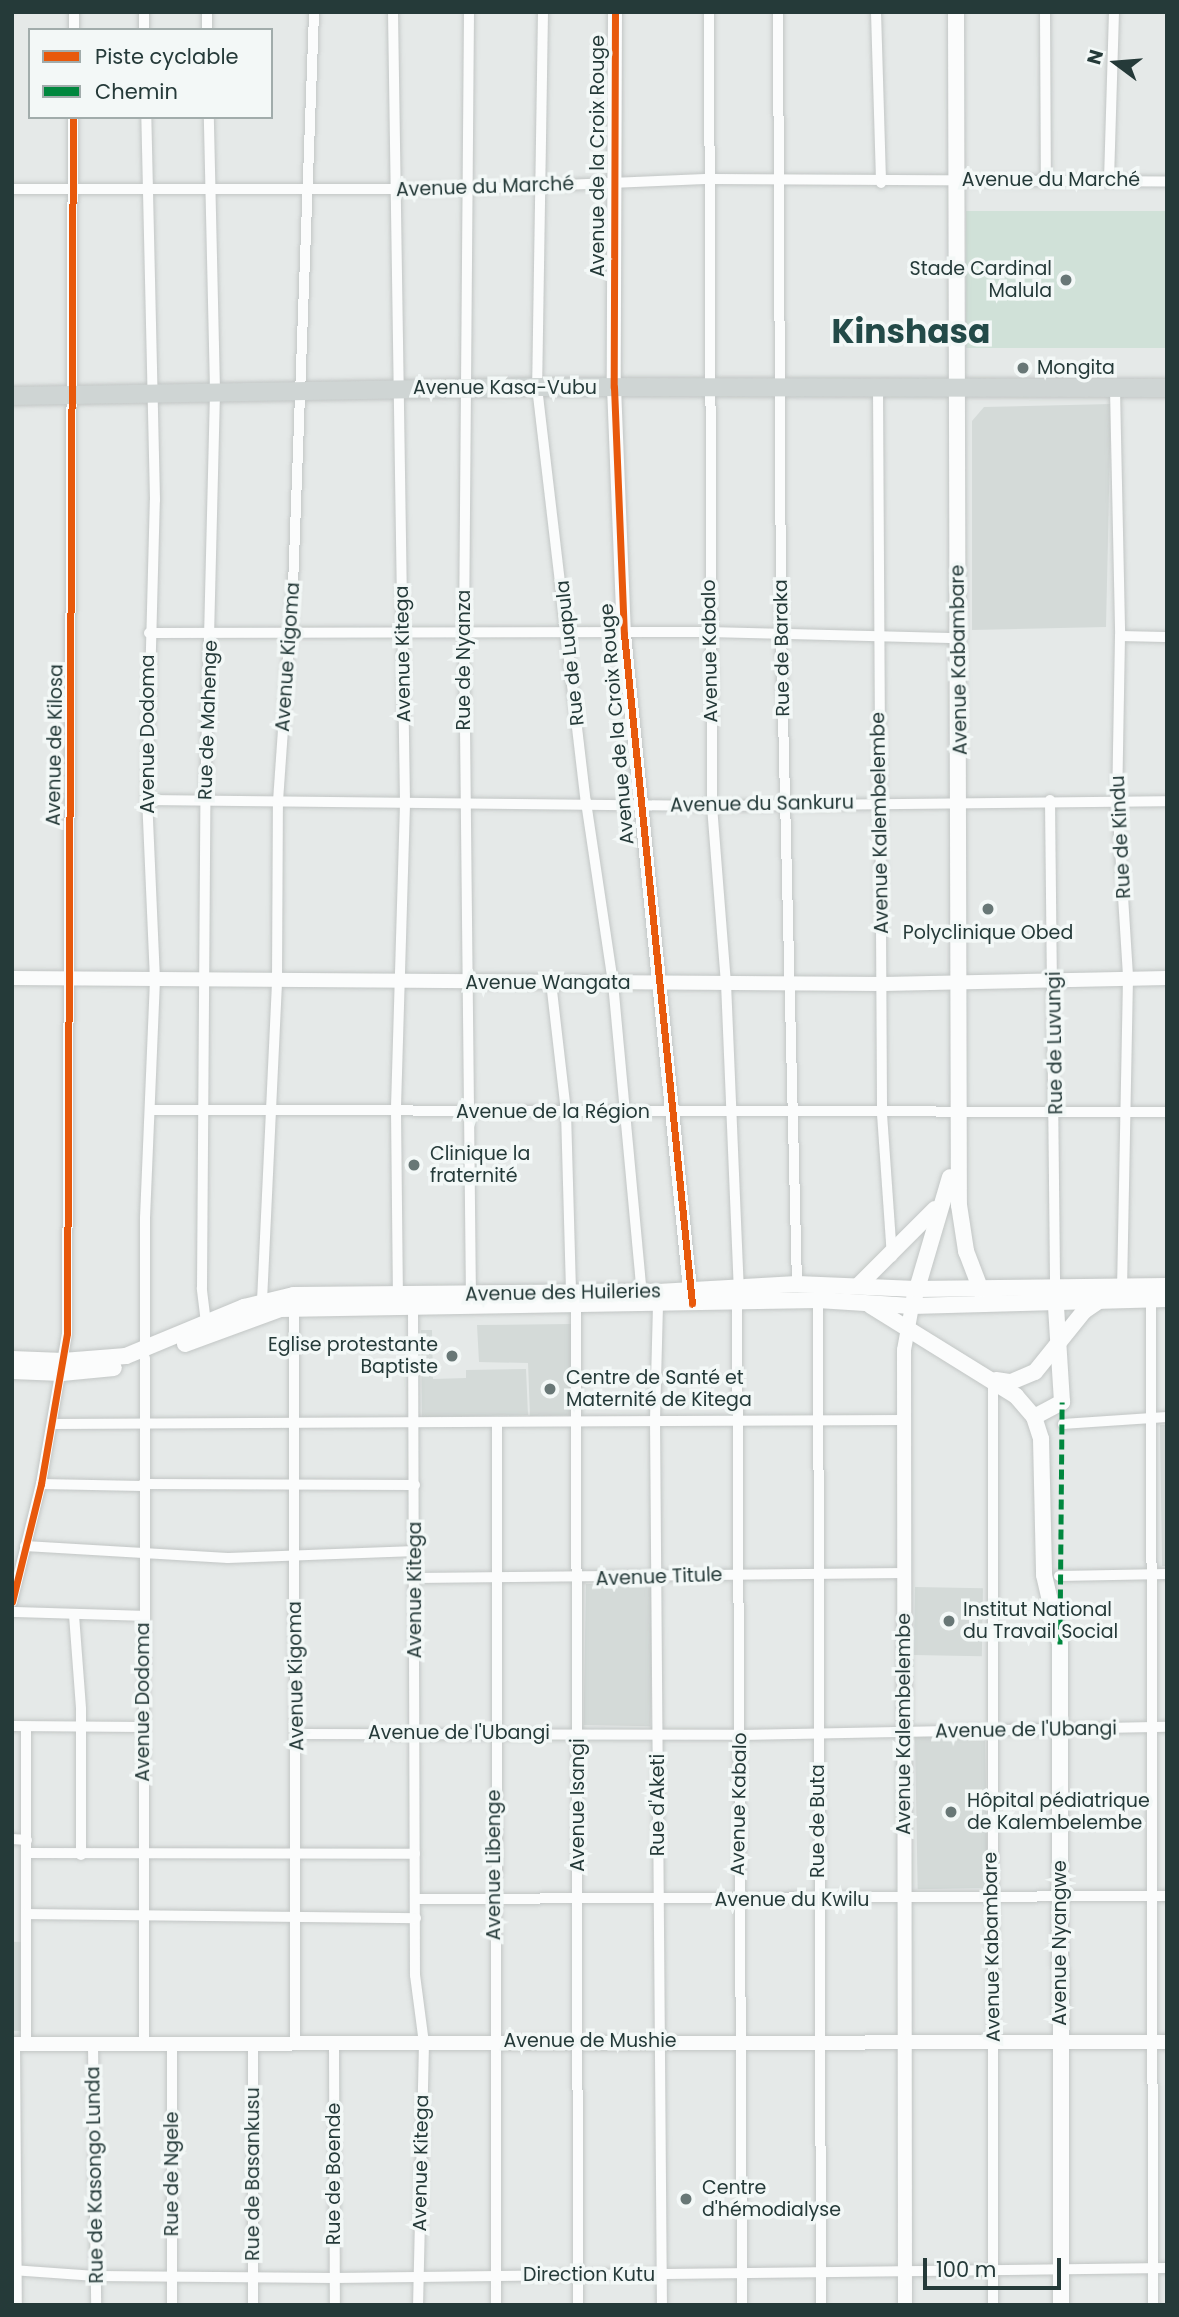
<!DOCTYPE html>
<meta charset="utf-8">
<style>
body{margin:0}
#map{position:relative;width:1179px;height:2317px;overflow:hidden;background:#e5e9e8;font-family:Poppins,sans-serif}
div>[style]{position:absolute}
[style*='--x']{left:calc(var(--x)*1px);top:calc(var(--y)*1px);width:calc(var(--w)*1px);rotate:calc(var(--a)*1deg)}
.built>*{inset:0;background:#d4dad8;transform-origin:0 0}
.green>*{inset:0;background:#d0e1d8;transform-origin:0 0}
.roads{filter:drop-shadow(0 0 2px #c2c6c5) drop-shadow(0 0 2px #c2c6c5)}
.minor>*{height:10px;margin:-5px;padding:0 5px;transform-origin:5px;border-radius:5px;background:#fbfcfc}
.tertiary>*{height:14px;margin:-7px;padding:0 7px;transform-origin:7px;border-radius:7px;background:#fbfcfc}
.secondary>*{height:16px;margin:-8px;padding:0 8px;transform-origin:8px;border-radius:8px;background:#fbfcfc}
.primary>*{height:18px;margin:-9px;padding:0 9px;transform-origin:9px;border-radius:9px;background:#cfd5d4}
.quiet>*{height:5px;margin-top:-2.5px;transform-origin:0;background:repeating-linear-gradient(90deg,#00873e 0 10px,transparent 0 15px)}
.cycleway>*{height:7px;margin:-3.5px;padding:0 3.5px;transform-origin:3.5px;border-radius:3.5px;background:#e8590c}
.dots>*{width:19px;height:19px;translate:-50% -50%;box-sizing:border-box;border:4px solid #f3f8f7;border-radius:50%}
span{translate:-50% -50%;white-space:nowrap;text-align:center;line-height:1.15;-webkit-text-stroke:7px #f3f8f7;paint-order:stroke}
.street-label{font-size:19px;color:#253a39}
.poi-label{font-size:19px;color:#253a39}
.right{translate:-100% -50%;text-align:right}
.left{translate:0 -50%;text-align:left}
.town-label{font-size:33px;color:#234a48;font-weight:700}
.frame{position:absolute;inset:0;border:14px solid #253a39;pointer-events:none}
.legend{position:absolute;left:28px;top:28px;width:245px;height:91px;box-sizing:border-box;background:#f3f8f7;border:2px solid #a1acab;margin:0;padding:9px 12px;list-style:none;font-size:21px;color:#253a39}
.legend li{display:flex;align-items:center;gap:14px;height:35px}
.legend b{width:35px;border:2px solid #a1acab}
.north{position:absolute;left:1081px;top:28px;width:70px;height:70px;-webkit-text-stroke:5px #f3f8f7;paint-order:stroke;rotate:286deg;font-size:19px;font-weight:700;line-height:28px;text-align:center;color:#253a39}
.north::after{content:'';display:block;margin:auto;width:24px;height:32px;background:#253a39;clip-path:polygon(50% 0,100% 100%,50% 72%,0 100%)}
.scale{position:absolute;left:923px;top:2258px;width:138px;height:32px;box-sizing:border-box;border:4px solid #253a39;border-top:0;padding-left:9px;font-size:21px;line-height:24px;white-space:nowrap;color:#253a39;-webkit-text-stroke:5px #f3f8f7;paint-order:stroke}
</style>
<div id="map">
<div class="built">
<div style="clip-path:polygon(1111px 404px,1106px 627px,972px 630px,972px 421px,984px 407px)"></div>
<div style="clip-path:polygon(571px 1324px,571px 1415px,530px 1416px,528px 1363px,479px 1362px,477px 1325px)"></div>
<div style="clip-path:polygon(421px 1330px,432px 1330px,433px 1379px,466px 1378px,466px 1370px,526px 1369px,528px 1415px,422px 1417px)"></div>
<div style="clip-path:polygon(1160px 1425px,1167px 1425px,1167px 1566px,1162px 1566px)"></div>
<div style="left:586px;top:1584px;width:67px;height:141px;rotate:1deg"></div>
<div style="left:915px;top:1587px;width:68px;height:68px;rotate:1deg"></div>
<div style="left:985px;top:1736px;width:152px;height:70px;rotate:89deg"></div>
<div style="left:23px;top:1942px;width:89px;height:11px;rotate:91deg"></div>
</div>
<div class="green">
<div style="left:966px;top:211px;width:201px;height:137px"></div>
</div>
<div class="roads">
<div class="minor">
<div style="--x:144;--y:12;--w:18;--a:90"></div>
<div style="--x:207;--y:12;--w:18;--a:90"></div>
<div style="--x:393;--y:12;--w:792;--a:89.13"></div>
<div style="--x:405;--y:804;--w:307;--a:91.7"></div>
<div style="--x:396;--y:1111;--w:185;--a:89.4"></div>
<div style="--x:469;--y:12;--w:620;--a:90.46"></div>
<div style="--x:464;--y:632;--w:665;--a:89.4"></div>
<div style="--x:543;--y:12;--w:375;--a:90.9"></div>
<div style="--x:537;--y:387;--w:418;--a:83.3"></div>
<div style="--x:586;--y:802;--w:183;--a:81.5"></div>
<div style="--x:613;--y:983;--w:311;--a:84.7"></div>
<div style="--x:709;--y:12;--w:794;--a:89.78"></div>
<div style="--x:712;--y:806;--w:178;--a:85.5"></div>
<div style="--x:726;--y:983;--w:305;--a:87.6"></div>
<div style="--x:778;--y:12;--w:623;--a:89.72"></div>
<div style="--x:781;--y:635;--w:649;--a:88.59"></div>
<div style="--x:876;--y:12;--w:171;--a:88.3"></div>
<div style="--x:1045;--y:12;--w:168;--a:89.7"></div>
<div style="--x:74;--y:30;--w:18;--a:-90"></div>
<div style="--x:1109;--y:180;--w:168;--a:-88.3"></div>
<div style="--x:12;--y:189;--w:457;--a:0"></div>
<div style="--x:469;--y:189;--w:242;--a:-2.4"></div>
<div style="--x:711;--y:179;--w:456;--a:0.3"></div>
<div style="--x:878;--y:388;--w:726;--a:89.68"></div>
<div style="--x:882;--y:1114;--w:143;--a:86"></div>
<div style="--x:1115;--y:389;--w:247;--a:88.8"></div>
<div style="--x:1120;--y:636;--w:165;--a:91"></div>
<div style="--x:1117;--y:801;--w:177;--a:86.4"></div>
<div style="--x:1128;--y:978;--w:308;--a:91.1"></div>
<div style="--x:149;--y:633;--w:559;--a:-0.1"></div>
<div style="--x:708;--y:632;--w:252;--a:1.4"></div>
<div style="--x:1120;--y:636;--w:47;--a:1.2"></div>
<div style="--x:147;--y:800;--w:565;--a:0.61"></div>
<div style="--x:712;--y:806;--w:455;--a:-0.6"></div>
<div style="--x:1050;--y:800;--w:486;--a:89.4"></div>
<div style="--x:551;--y:982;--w:131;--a:83.4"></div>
<div style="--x:566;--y:1112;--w:182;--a:88.4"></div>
<div style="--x:150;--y:1110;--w:1017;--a:0.11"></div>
<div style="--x:1151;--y:1299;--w:1006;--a:89.89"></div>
<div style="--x:818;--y:1300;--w:1005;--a:89.83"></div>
<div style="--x:262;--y:1301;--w:321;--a:-87.3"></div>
<div style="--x:277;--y:980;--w:179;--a:-89.7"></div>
<div style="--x:278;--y:801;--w:216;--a:-86"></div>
<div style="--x:293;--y:586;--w:574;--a:-87.9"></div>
<div style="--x:737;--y:1303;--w:1002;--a:89.71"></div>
<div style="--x:294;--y:1304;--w:739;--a:89.92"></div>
<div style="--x:576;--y:1305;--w:1000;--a:89.89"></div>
<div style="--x:658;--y:1305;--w:115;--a:91.5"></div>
<div style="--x:655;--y:1420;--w:885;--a:89.55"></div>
<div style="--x:413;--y:1308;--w:667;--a:89.83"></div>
<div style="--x:415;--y:1975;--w:69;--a:82.5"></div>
<div style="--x:424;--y:2043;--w:262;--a:91.3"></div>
<div style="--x:206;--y:1323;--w:35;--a:-97"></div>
<div style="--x:202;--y:1288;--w:487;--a:-89.6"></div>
<div style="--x:205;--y:801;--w:411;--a:-88.6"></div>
<div style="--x:215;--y:390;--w:273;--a:-91.3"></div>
<div style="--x:145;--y:1350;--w:132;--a:-90"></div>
<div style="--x:145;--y:1218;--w:238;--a:-87.6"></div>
<div style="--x:155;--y:980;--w:180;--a:-92.5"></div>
<div style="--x:147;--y:800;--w:300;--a:-88.5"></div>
<div style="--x:155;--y:500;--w:383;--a:-91.3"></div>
<div style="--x:52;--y:1424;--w:852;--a:-0.27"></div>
<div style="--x:1063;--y:1424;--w:104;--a:-3.9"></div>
<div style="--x:41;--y:1484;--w:102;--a:1.1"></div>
<div style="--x:143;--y:1484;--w:272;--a:0.2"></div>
<div style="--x:25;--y:1546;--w:203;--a:3.4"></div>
<div style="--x:228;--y:1558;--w:188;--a:-2.1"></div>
<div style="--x:1059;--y:1576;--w:108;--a:-1.1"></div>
<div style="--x:415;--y:1578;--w:489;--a:-0.6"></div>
<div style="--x:12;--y:1602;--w:122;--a:-76.2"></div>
<div style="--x:41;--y:1484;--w:153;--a:-80.2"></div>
<div style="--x:67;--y:1333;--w:1216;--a:-89.72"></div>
<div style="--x:12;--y:1612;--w:131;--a:1.7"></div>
<div style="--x:74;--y:1615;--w:94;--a:85.7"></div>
<div style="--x:81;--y:1709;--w:146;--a:90"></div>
<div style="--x:12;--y:1726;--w:132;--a:0.4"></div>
<div style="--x:26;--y:1727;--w:317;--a:90"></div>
<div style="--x:297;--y:1734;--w:444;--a:0.1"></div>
<div style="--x:741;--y:1735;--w:426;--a:-1.1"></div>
<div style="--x:12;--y:1839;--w:15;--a:4"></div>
<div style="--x:27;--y:1853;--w:388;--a:0.1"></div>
<div style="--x:416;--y:1899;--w:751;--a:-0.23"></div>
<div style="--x:26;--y:1914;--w:390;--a:0.6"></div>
<div style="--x:334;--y:2043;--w:262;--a:89.8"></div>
<div style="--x:15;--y:2044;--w:261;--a:89.6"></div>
<div style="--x:172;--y:2044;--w:261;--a:90"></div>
<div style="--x:253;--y:2044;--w:261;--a:90"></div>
<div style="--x:93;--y:2045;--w:260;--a:89.3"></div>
<div style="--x:144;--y:2045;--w:687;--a:-89.92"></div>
<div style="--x:12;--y:2270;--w:84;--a:4.1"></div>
<div style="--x:96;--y:2276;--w:239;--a:0.5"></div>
<div style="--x:335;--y:2278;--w:832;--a:-0.69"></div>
<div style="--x:496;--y:2305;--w:880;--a:-89.93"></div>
<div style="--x:993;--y:2305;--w:926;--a:-90"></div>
</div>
<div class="tertiary">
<div style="--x:615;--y:12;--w:375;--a:90.2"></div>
<div style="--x:614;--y:387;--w:247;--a:87.7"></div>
<div style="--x:624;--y:634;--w:668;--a:84.25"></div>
<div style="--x:12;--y:978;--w:871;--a:0.39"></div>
<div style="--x:883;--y:984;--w:284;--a:-1.2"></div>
<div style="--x:12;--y:2044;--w:1155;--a:-0.1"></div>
<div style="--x:905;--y:2305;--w:955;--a:-90.06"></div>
<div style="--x:904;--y:1350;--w:45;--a:-79.7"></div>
</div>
<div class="secondary">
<div style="--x:956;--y:12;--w:1193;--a:89.86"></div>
<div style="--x:959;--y:1205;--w:47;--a:81.3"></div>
<div style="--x:966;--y:1251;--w:56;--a:69"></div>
<div style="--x:858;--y:1286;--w:109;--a:-45"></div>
<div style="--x:914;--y:1299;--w:127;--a:-73.6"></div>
<div style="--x:871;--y:1306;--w:171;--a:31.8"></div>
<div style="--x:1016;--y:1396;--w:28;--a:49"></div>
<div style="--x:1034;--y:1417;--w:23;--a:72"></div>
<div style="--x:1041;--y:1439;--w:136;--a:88.7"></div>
<div style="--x:1044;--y:1575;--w:71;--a:76.9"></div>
<div style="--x:1060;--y:1644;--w:661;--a:89.91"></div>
<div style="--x:185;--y:1344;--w:101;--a:-20.2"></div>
<div style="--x:280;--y:1309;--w:538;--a:-0.96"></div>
<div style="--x:818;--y:1300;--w:94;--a:3.7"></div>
<div style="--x:912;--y:1306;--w:255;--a:-1.6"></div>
<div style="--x:12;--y:1359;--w:51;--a:2.2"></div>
<div style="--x:63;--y:1361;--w:63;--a:-4.5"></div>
<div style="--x:126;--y:1356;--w:128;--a:-22.6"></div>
<div style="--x:244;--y:1307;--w:51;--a:-13.5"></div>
<div style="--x:294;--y:1295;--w:364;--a:-0.5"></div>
<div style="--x:658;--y:1292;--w:139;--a:-3.3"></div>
<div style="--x:797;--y:1284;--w:119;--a:2.4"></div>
<div style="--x:916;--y:1289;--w:251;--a:-0.7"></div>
<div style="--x:12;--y:1371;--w:50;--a:2.3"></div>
<div style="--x:62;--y:1373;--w:52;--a:-5.5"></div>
<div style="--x:996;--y:1380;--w:15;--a:8"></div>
<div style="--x:1011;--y:1382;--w:26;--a:-23"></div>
<div style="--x:1035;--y:1372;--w:78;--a:-51.2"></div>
<div style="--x:1084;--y:1311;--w:22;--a:-34"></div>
<div style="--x:1034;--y:1417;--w:32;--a:-28"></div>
<div style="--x:1062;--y:1402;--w:112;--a:-93.6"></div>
</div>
<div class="primary">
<div style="--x:12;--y:396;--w:525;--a:-0.98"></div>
<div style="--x:537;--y:387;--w:630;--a:0.09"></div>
</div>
</div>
<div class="quiet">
<div style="--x:1060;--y:1644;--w:242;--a:-89.5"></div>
</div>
<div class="cycleway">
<div style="--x:615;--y:12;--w:375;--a:90.2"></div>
<div style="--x:614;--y:387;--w:247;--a:87.7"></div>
<div style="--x:624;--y:634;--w:673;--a:84.2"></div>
<div style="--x:12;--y:1602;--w:122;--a:-76.2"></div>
<div style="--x:41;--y:1484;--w:153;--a:-80.2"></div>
<div style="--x:67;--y:1333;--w:1216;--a:-89.72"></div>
</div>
<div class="dots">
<div style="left:1066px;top:280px;background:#687776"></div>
<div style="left:1023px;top:368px;background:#687776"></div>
<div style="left:988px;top:909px;background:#687776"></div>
<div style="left:414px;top:1165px;background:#687776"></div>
<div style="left:452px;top:1356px;background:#687776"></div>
<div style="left:550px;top:1389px;background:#687776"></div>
<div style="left:949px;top:1621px;background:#687776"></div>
<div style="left:951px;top:1812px;background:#687776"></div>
<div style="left:686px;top:2199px;background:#687776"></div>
</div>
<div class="street-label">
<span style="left:598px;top:156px;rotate:-90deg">Avenue de la Croix Rouge</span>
<span style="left:1051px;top:180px">Avenue du Marché</span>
<span style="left:485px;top:187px;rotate:-2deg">Avenue du Marché</span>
<span style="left:505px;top:388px">Avenue Kasa-Vubu</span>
<span style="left:782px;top:648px;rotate:-91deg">Rue de Baraka</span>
<span style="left:710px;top:651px;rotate:-91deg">Avenue Kabalo</span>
<span style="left:570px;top:653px;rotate:-96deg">Rue de Luapula</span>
<span style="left:403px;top:654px;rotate:-91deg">Avenue Kitega</span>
<span style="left:288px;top:657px;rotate:-86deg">Avenue Kigoma</span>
<span style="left:464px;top:660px;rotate:-90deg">Rue de Nyanza</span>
<span style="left:959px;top:660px;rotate:-91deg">Avenue Kabambare</span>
<span style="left:208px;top:720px;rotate:-88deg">Rue de Mahenge</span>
<span style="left:617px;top:724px;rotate:-95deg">Avenue de la Croix Rouge</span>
<span style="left:148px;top:734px;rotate:-90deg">Avenue Dodoma</span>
<span style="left:55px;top:745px;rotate:-89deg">Avenue de Kilosa</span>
<span style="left:762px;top:804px;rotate:-1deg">Avenue du Sankuru</span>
<span style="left:880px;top:823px;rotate:-91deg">Avenue Kalembelembe</span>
<span style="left:1121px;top:837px;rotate:-93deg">Rue de Kindu</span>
<span style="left:548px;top:983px">Avenue Wangata</span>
<span style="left:1055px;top:1043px;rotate:-91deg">Rue de Luvungi</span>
<span style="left:553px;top:1112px">Avenue de la Région</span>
<span style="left:563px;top:1293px;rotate:-1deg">Avenue des Huileries</span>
<span style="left:659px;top:1577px;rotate:-2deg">Avenue Titule</span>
<span style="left:415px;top:1590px;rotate:-90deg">Avenue Kitega</span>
<span style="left:296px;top:1676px;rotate:-91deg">Avenue Kigoma</span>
<span style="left:143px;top:1702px;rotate:-90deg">Avenue Dodoma</span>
<span style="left:904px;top:1724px;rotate:-90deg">Avenue Kalembelembe</span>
<span style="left:1026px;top:1730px;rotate:-1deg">Avenue de l'Ubangi</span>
<span style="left:459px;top:1733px">Avenue de l'Ubangi</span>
<span style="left:739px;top:1804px;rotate:-89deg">Avenue Kabalo</span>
<span style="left:578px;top:1805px;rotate:-90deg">Avenue Isangi</span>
<span style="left:658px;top:1805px;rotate:-90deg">Rue d'Aketi</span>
<span style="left:818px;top:1821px;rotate:-90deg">Rue de Buta</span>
<span style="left:494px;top:1865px;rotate:-90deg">Avenue Libenge</span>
<span style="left:792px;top:1900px">Avenue du Kwilu</span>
<span style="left:1060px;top:1943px;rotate:-90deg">Avenue Nyangwe</span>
<span style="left:992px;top:1947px;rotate:-91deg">Avenue Kabambare</span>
<span style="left:590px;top:2041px">Avenue de Mushie</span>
<span style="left:421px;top:2163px;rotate:-89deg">Avenue Kitega</span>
<span style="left:172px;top:2174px;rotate:-90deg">Rue de Ngele</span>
<span style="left:253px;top:2174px;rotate:-90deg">Rue de Basankusu</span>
<span style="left:334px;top:2174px;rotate:-90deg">Rue de Boende</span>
<span style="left:95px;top:2175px;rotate:-91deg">Rue de Kasongo Lunda</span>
<span style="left:589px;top:2275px">Direction Kutu</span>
</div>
<div class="poi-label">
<span class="right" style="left:1052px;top:280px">Stade Cardinal<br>Malula</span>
<span class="left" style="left:1037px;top:368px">Mongita</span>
<span style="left:988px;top:933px">Polyclinique Obed</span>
<span class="left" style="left:430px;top:1165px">Clinique la<br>fraternité</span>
<span class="right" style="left:438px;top:1356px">Eglise protestante<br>Baptiste</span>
<span class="left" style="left:566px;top:1389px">Centre de Santé et<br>Maternité de Kitega</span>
<span class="left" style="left:963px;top:1621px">Institut National<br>du Travail Social</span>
<span class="left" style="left:967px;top:1812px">Hôpital pédiatrique<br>de Kalembelembe</span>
<span class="left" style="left:702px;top:2199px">Centre<br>d'hémodialyse</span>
</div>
<div class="town-label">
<span style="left:911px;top:332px">Kinshasa</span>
</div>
<div class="frame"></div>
<ul class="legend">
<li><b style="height:9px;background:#e8590c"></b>Piste cyclable</li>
<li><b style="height:9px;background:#00873e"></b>Chemin</li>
</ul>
<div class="north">N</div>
<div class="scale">100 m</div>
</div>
